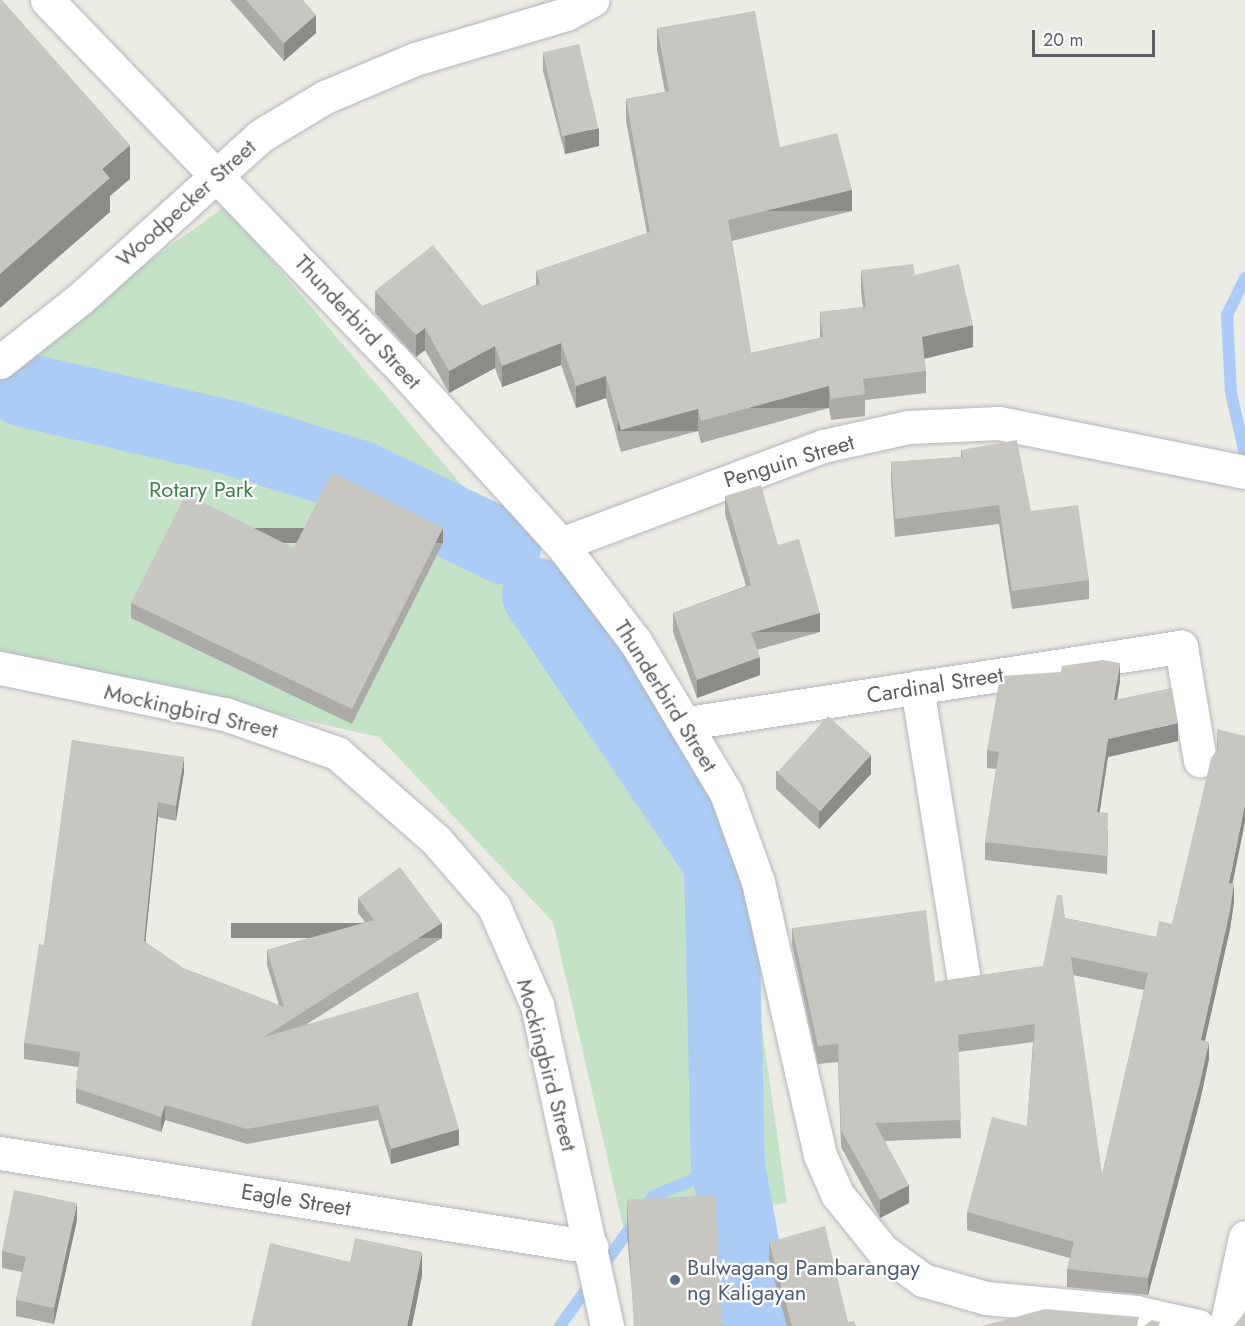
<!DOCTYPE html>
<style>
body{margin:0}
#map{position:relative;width:1245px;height:1326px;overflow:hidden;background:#edece4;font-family:Jost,sans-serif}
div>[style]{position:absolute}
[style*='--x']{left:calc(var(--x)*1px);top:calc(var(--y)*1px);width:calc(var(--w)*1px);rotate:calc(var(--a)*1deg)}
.green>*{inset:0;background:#c3e2c7}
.stream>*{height:12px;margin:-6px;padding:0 6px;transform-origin:6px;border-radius:6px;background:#abccf6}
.river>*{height:74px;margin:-37px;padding:0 37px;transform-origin:37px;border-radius:37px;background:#abccf6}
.roads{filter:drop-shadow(0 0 2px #b4b5ba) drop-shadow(0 0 2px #b4b5ba)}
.minor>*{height:33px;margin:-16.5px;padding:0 16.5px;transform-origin:16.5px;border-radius:16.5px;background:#fff}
.wall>*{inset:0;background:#acaaa6}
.shaded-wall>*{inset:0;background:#8c8b87;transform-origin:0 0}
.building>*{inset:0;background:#c8c6c1;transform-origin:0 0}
.dots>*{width:16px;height:16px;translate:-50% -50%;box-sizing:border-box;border:3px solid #fff;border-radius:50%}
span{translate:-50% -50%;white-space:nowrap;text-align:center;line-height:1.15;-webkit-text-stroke:4.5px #fff;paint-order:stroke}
.street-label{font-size:22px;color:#5c5e63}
.park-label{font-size:22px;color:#3e8049}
.service-label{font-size:22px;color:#4e5e75}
.left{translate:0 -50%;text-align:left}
.scale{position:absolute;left:1032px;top:30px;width:123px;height:27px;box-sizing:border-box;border:3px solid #5c5e63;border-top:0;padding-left:8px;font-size:18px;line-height:21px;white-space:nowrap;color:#5c5e63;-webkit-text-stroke:4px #fff;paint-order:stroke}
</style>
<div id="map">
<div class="green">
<div style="clip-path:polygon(226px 206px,693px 759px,750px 945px,787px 1203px,623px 1226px,553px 922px,379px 737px,0 652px,0 367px)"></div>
</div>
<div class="stream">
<div style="--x:1245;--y:278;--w:41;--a:115.9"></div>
<div style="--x:1227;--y:315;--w:78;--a:87.1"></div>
<div style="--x:1231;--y:393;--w:63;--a:77.1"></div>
<div style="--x:560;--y:1326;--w:160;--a:-54.4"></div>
<div style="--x:653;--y:1196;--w:81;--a:-21.8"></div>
</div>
<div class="river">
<div style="--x:24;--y:390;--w:209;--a:13"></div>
<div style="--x:228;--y:437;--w:139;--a:17.1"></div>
<div style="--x:361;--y:478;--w:159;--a:25.8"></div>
<div style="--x:539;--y:595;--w:324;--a:55.8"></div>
<div style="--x:721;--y:863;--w:303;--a:88.7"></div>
<div style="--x:728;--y:1166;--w:163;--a:79.7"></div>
</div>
<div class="roads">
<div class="minor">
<div style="--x:47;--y:0;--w:499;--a:46.1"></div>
<div style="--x:393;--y:359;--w:250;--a:47.8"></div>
<div style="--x:561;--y:544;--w:122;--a:52.7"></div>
<div style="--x:635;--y:641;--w:177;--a:59.1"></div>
<div style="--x:726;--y:793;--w:95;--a:70.2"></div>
<div style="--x:758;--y:882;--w:280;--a:77.2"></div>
<div style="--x:820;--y:1155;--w:43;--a:66.4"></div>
<div style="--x:837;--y:1194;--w:72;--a:51.2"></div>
<div style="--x:882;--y:1250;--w:51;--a:36.2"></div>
<div style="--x:923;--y:1280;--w:66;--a:15.9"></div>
<div style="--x:986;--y:1298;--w:151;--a:5.3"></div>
<div style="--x:1136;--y:1312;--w:64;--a:12.7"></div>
<div style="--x:0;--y:362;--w:103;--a:-38.3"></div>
<div style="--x:81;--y:298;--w:241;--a:-42.1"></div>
<div style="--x:260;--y:136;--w:76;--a:-31"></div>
<div style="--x:325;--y:97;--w:98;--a:-22.9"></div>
<div style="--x:415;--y:59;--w:158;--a:-16.6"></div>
<div style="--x:566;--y:14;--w:30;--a:-28"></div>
<div style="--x:561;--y:544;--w:280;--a:-20.5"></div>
<div style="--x:823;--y:446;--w:88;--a:-12.5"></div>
<div style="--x:909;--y:427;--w:90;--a:-2.5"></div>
<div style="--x:999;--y:423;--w:251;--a:11.3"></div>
<div style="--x:0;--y:668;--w:230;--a:11.6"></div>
<div style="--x:225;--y:714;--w:119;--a:19.2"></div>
<div style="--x:337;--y:753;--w:132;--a:41.3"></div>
<div style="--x:436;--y:840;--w:89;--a:49.1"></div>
<div style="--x:494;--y:907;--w:107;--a:66.3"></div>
<div style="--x:537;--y:1005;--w:329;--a:77.7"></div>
<div style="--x:917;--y:687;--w:297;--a:80.9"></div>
<div style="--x:688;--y:723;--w:499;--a:-8.8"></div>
<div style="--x:1181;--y:647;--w:115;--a:80.5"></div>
<div style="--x:0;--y:1153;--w:599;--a:9.02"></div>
<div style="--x:1226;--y:1326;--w:91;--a:-77.9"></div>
</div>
</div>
<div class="wall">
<div style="clip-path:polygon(230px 0,303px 0,316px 33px,284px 61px)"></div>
<div style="clip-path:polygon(657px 28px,780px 147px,852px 211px,732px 241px,751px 353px,820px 338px,820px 312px,863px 307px,861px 292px,861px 270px,915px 275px,973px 347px,924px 359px,926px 371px,926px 393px,865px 400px,865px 416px,831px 420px,829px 408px,701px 443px,698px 431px,621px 452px,606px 398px,576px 408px,561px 365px,502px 387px,495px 368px,449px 393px,425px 350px,416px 357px,375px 313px,375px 291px,482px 306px,536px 285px,536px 271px,647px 233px,626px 121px,626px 99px,665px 92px,657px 50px)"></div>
<div style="clip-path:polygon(543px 52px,599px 146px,565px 154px,543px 71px)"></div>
<div style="clip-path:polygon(961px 450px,1031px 511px,1089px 580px,1089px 599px,1012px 609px,999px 524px,895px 537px,891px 481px,891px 462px,961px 457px)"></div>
<div style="clip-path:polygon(725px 496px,778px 545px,820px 632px,757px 650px,760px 675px,697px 698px,673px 632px,673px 613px,746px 586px,725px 514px)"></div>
<div style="clip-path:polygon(443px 543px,352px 724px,131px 618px,131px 603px,294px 548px)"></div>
<div style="clip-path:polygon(1120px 681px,1117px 699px,1178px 741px,1108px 757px,1099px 812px,1108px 831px,1107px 874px,985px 860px,985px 842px,996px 769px,987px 768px,987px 750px)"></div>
<div style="clip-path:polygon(evenodd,1217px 729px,1234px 902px,1230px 929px,1205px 1041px,1209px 1059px,1200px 1101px,1148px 1295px,1067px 1287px,1067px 1269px,1070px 1258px,967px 1230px,967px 1212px,1027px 1126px,1033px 1042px,958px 1052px,961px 1138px,885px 1141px,909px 1203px,880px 1218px,841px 1147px,838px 1062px,818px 1064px,792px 945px,792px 928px,935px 982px,1043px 966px,1065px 918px,1156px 937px,1172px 924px,1217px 749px,1217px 729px,1073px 975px,1144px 990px,1102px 1175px,1073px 975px)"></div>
<div style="clip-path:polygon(72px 740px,184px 772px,176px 821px,158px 817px,145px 942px,183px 968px,279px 1005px,267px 965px,267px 950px,365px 922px,358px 913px,358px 898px,442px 938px,307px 1024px,459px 1145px,391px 1164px,378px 1120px,247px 1144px,165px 1120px,161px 1132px,76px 1103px,76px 1088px,78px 1067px,24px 1059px,24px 1043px,44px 945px)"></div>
<div style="clip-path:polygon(776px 771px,871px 774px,819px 829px,776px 789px)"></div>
<div style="clip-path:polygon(627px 1202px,723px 1326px,635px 1326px,627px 1234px)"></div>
<div style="clip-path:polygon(77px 1220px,54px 1324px,16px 1316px,16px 1300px,22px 1272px,2px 1268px,2px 1251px)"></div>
<div style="clip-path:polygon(769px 1242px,848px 1322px,856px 1326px,787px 1326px,769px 1260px)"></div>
</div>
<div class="shaded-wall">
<div style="clip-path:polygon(316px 15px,316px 33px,284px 61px,284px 43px)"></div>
<div style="clip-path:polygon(599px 128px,599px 146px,565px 154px,565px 136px)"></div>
<div style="clip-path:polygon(130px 145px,130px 179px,110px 196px,110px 212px,0 308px,0 274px,102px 169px)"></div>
<div style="left:852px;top:190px;width:21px;height:128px;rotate:90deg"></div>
<div style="clip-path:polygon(973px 325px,973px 347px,922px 359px,922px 337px)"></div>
<div style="clip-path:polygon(425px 328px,425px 350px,416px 357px,416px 335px)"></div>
<div style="clip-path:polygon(561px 343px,561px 365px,502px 387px,502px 366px)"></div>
<div style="clip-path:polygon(495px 346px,495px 368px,449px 393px,449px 371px)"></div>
<div style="clip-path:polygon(606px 376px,606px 398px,576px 408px,576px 386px)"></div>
<div style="left:829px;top:386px;width:22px;height:133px;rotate:90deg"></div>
<div style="left:698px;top:409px;width:22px;height:80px;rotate:90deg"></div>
<div style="left:443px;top:528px;width:15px;height:203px;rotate:90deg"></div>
<div style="left:820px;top:613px;width:19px;height:72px;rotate:90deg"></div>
<div style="clip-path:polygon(760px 657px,760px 675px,697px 698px,697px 680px)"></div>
<div style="clip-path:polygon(1120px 663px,1120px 681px,1114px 718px,1114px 700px)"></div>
<div style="clip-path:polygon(1178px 723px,1178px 741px,1108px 757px,1097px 830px,1097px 812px,1108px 739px)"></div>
<div style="clip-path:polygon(871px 755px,871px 774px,819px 829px,819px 810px)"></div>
<div style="clip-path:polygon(184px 757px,184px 772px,176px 821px,176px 806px)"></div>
<div style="clip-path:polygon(158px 802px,158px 817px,144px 956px,144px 941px)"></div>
<div style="clip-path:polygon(1245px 804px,1245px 822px,1229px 901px,1229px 883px)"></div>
<div style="clip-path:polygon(1234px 884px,1234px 902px,1230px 929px,1201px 1058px,1201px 1040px)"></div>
<div style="left:442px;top:923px;width:15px;height:211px;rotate:90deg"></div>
<div style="clip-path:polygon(1209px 1042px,1209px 1059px,1200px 1101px,1148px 1295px,1148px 1278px)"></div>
<div style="clip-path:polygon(165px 1105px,165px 1120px,161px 1132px,161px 1117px)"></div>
<div style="clip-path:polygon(459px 1129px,459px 1145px,391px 1164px,391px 1149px)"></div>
<div style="clip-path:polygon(909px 1185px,909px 1203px,880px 1218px,880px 1200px)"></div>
<div style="clip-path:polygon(77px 1203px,77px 1220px,54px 1324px,54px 1308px)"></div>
<div style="clip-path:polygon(422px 1252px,422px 1276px,412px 1326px,407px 1326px)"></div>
</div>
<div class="building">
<div style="clip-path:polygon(0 0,2px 0,130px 145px,102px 169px,110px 178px,0 274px)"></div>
<div style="clip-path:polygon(246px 0,303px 0,316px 15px,284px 43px)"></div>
<div style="clip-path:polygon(755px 11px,780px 147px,837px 133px,852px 190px,728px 220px,751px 353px,823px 337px,820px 312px,866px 307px,861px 270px,913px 264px,915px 275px,959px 264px,973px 325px,922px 337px,926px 371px,863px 379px,865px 394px,831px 399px,829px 386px,701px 421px,698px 409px,621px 430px,606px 376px,576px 386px,561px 343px,502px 366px,495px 346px,449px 371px,425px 328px,416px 335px,375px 291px,433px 245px,482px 306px,540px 284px,536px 271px,650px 232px,626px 99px,669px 91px,657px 28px)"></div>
<div style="left:579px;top:44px;width:86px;height:37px;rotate:77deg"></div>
<div style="clip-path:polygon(1017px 440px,1031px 511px,1078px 505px,1089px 580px,1012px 591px,999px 505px,895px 519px,891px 462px,963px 457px,961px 450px)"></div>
<div style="clip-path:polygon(332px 472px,443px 528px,352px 709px,131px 603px,186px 494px,294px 548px)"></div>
<div style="clip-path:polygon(761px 485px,778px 545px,799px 539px,820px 613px,751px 633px,760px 657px,697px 680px,673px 613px,751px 585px,725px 496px)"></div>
<div style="clip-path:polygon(1103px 660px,1120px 663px,1114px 700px,1172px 688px,1178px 723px,1108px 739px,1097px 812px,1108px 813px,1107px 856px,985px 842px,999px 752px,987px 750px,1000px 676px,1061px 672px,1062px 666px)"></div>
<div style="left:828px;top:716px;width:58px;height:76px;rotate:42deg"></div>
<div style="clip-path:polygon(evenodd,1217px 729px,1245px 736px,1245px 804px,1229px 883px,1234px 884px,1230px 911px,1201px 1040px,1209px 1042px,1200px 1083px,1148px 1278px,1067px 1269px,1074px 1242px,967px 1212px,992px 1117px,1027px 1126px,1035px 1024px,958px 1035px,961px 1120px,875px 1123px,909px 1185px,880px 1200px,841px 1130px,838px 1044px,818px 1046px,792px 928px,926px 910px,935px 982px,1043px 966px,1057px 895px,1062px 895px,1065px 918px,1156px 937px,1159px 921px,1172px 924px,1211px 758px,1218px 748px,1217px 729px,1071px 957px,1148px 973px,1102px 1175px,1071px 957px)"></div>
<div style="clip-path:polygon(72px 740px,184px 757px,176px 806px,158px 802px,144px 941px,183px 968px,284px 1007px,267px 950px,374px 920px,358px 898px,400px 867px,442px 923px,264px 1037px,418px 992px,459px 1129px,391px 1149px,378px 1105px,247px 1129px,165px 1105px,161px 1117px,76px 1088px,80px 1052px,24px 1043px,39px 944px,44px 945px)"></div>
<div style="clip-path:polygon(14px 1190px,77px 1203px,54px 1308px,16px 1300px,26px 1257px,2px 1251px)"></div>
<div style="left:715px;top:1195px;width:131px;height:88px;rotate:87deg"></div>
<div style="clip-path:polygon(825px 1226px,848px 1322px,854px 1321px,856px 1326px,792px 1326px,769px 1242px)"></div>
<div style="clip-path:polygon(355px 1238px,422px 1252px,407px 1326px,251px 1326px,270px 1243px,350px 1262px)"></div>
<div style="clip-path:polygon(1045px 1309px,1139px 1317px,1137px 1326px,982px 1326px)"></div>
<div style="clip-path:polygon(1245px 1310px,1245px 1326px,1234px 1326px,1244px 1313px)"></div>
<div style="clip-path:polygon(1152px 1320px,1160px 1322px,1159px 1326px,1144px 1326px)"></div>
</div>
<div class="dots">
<div style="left:675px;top:1280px;background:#5c6f8a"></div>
</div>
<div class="street-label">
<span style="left:186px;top:203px;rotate:-42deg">Woodpecker Street</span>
<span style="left:358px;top:322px;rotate:47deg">Thunderbird Street</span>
<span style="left:789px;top:461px;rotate:-17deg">Penguin Street</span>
<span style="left:935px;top:685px;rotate:-9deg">Cardinal Street</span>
<span style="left:666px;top:696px;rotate:58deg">Thunderbird Street</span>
<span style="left:191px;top:711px;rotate:13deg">Mockingbird Street</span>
<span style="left:547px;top:1065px;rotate:75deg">Mockingbird Street</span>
<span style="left:296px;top:1200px;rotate:9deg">Eagle Street</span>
</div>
<div class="park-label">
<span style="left:201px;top:490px">Rotary Park</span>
</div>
<div class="service-label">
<span class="left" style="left:687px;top:1280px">Bulwagang Pambarangay<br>ng Kaligayan</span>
</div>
<div class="scale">20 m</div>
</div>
